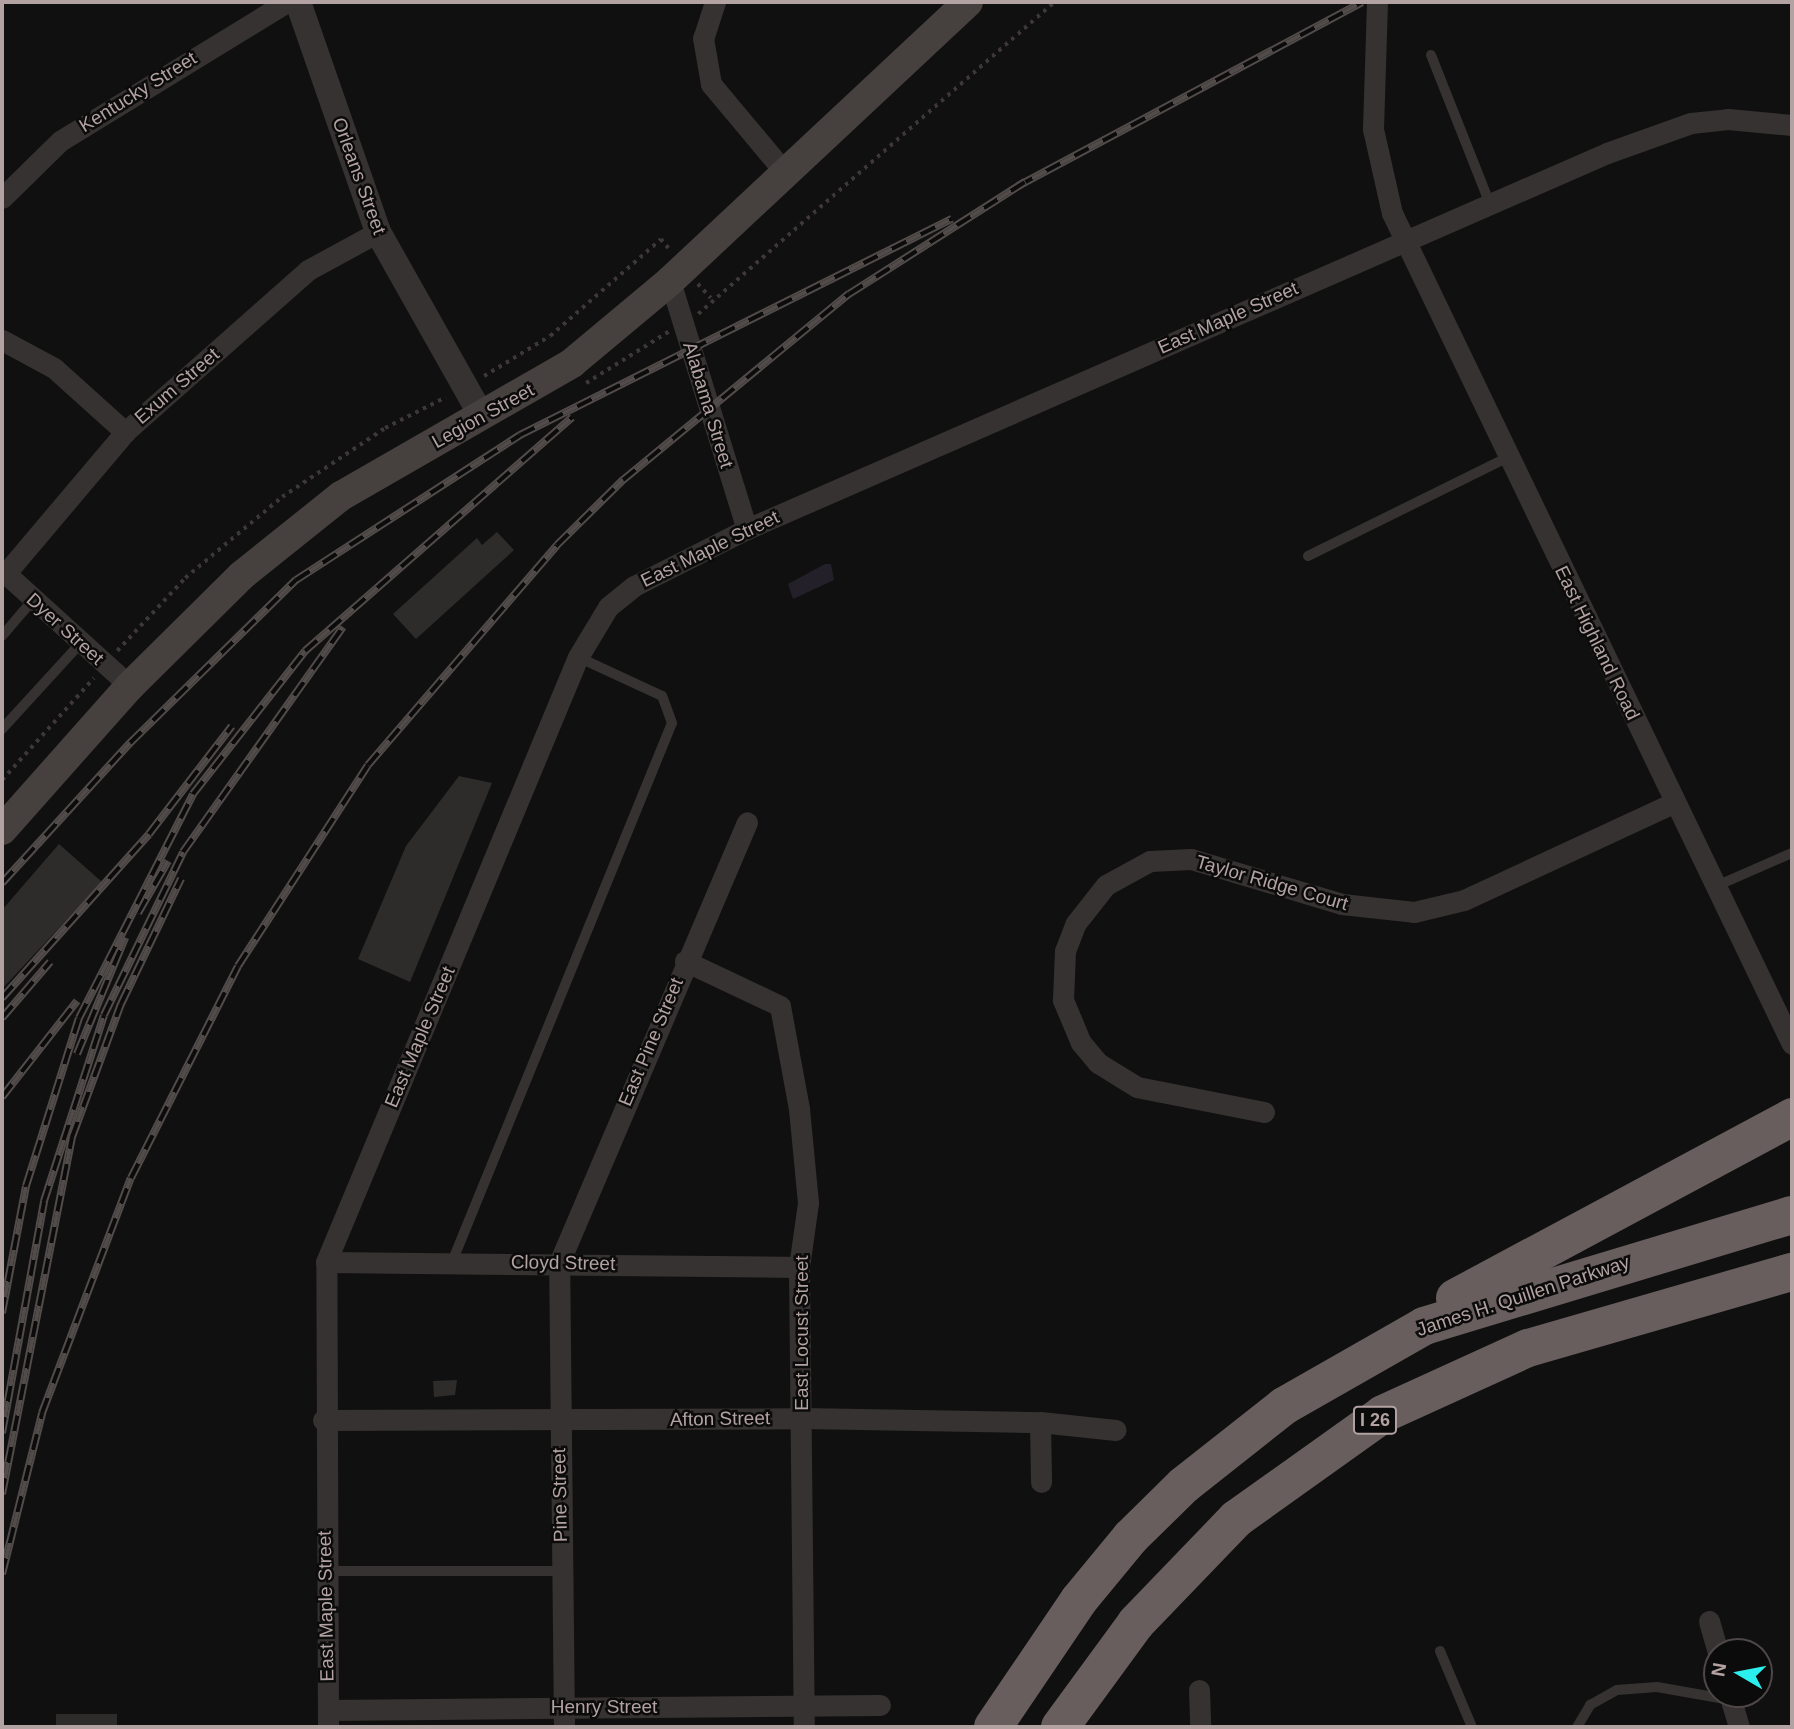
<!DOCTYPE html>
<style>
body{margin:0}
#map{position:relative;width:1794px;height:1729px;overflow:hidden;background:#111010;font-family:Helvetica,sans-serif}
div>[style]{position:absolute}
[style*='--x']{left:calc(var(--x)*1px);top:calc(var(--y)*1px);width:calc(var(--w)*1px);rotate:calc(var(--a)*1deg)}
.green>*{inset:0;background:#242029}
.building>*{inset:0;background:#2d2c2b;transform-origin:0 0}
.path>*{height:3.5px;margin-top:-1.75px;transform-origin:0;background:repeating-linear-gradient(90deg,#3d3737 0 3.5px,transparent 0 8.5px)}
.service>*{height:10px;margin:-5px;padding:0 5px;transform-origin:5px;border-radius:5px;background:#363231}
.minor>*{height:21px;margin:-10.5px;padding:0 10.5px;transform-origin:10.5px;border-radius:10.5px;background:#363231}
.tertiary>*{height:26px;margin:-13px;padding:0 13px;transform-origin:13px;border-radius:13px;background:#363231}
.secondary>*{height:30px;margin:-15px;padding:0 15px;transform-origin:15px;border-radius:15px;background:#46403f}
.motorway>*{height:38px;margin:-19px;padding:0 19px;transform-origin:19px;border-radius:19px;background:#675e5d}
.rail>*{height:8px;margin-top:-4px;transform-origin:0;background:repeating-linear-gradient(90deg,#0c0b0b 0 16px,#514b4a 0 32px);box-sizing:border-box;border-block:2px solid #514b4a}
span{translate:-50% -50%;white-space:nowrap;text-align:center;line-height:1.15;-webkit-text-stroke:5px #0c0b0b;paint-order:stroke}
.shield-label span{padding:2px 5px;background:#0c0b0b;border:2px solid;border-radius:5px;-webkit-text-stroke-width:0}
.shield-label{font-size:18px;color:#b2a2a1;font-weight:700}
.street-label{font-size:19px;color:#b2a2a1}
.frame{position:absolute;inset:0;border:4px solid #b2a2a1;pointer-events:none}
.north{position:absolute;left:1703px;top:1638px;width:70px;height:70px;box-sizing:border-box;background:#0c0b0b;border:2px solid #4e4747;border-radius:50%;rotate:280deg;font-size:19px;font-weight:700;line-height:28px;text-align:center;color:#b2a2a1}
.north::after{content:'';display:block;margin:auto;width:24px;height:32px;background:#2beeee;clip-path:polygon(50% 0,100% 100%,50% 72%,0 100%)}
</style>
<div id="map">
<div class="green">
<div style="clip-path:polygon(825px 564px,831px 564px,834px 580px,793px 599px,788px 584px)"></div>
</div>
<div class="building">
<div style="clip-path:polygon(497px 532px,514px 550px,416px 639px,393px 614px,477px 538px,482px 545px)"></div>
<div style="clip-path:polygon(459px 776px,492px 783px,410px 982px,358px 959px,406px 846px)"></div>
<div style="clip-path:polygon(59px 844px,102px 882px,2px 989px,2px 910px)"></div>
<div style="clip-path:polygon(457px 1380px,455px 1395px,434px 1397px,433px 1381px)"></div>
<div style="left:56px;top:1714px;width:61px;height:13px"></div>
</div>
<div class="path">
<div style="--x:698;--y:284;--w:19;--a:47"></div>
<div style="--x:698;--y:314;--w:474;--a:-41.2"></div>
<div style="--x:484;--y:376;--w:77;--a:-31.2"></div>
<div style="--x:550;--y:336;--w:147;--a:-41.1"></div>
<div style="--x:661;--y:239;--w:16;--a:50"></div>
<div style="--x:586;--y:383;--w:97;--a:-31.9"></div>
<div style="--x:117;--y:651;--w:100;--a:-47"></div>
<div style="--x:185;--y:578;--w:126;--a:-39.9"></div>
<div style="--x:282;--y:497;--w:124;--a:-33.8"></div>
<div style="--x:385;--y:428;--w:68;--a:-26.9"></div>
<div style="--x:2;--y:780;--w:137;--a:-48"></div>
</div>
<div class="service">
<div style="--x:1431;--y:55;--w:160;--a:68.4"></div>
<div style="--x:1308;--y:556;--w:223;--a:-26.3"></div>
<div style="--x:2;--y:636;--w:48;--a:-49.3"></div>
<div style="--x:2;--y:729;--w:115;--a:-47.5"></div>
<div style="--x:1714;--y:887;--w:85;--a:-23.6"></div>
<div style="--x:452;--y:1262;--w:582;--a:-67.8"></div>
<div style="--x:672;--y:723;--w:29;--a:-110"></div>
<div style="--x:662;--y:696;--w:93;--a:-155.1"></div>
<div style="--x:324;--y:1571;--w:238;--a:0"></div>
<div style="--x:1440;--y:1651;--w:82;--a:67.2"></div>
<div style="--x:1577;--y:1727;--w:26;--a:-59"></div>
<div style="--x:1590;--y:1705;--w:31;--a:-29"></div>
<div style="--x:1617;--y:1690;--w:40;--a:-4.3"></div>
<div style="--x:1657;--y:1687;--w:75;--a:10"></div>
</div>
<div class="minor">
<div style="--x:715;--y:2;--w:38;--a:108"></div>
<div style="--x:703;--y:38;--w:47;--a:80.1"></div>
<div style="--x:711;--y:84;--w:112;--a:50.1"></div>
<div style="--x:1377;--y:2;--w:127;--a:91.8"></div>
<div style="--x:1373;--y:129;--w:86;--a:77.3"></div>
<div style="--x:1392;--y:213;--w:922;--a:64.3"></div>
<div style="--x:2;--y:198;--w:81;--a:-44.5"></div>
<div style="--x:60;--y:141;--w:266;--a:-31.5"></div>
<div style="--x:670;--y:281;--w:260;--a:72.8"></div>
<div style="--x:2;--y:340;--w:59;--a:28.3"></div>
<div style="--x:54;--y:368;--w:96;--a:42"></div>
<div style="--x:2;--y:570;--w:173;--a:42.2"></div>
<div style="--x:6;--y:573;--w:185;--a:-49.8"></div>
<div style="--x:125;--y:432;--w:244;--a:-41.5"></div>
<div style="--x:308;--y:270;--w:80;--a:-28.5"></div>
<div style="--x:685;--y:961;--w:105;--a:25.3"></div>
<div style="--x:780;--y:1006;--w:105;--a:79.5"></div>
<div style="--x:799;--y:1109;--w:94;--a:84.5"></div>
<div style="--x:808;--y:1203;--w:65;--a:98"></div>
<div style="--x:799;--y:1267;--w:460;--a:89.4"></div>
<div style="--x:1264;--y:1112;--w:129;--a:-168.9"></div>
<div style="--x:1137;--y:1087;--w:46;--a:-148.4"></div>
<div style="--x:1098;--y:1063;--w:26;--a:-130"></div>
<div style="--x:1081;--y:1043;--w:47;--a:-112.7"></div>
<div style="--x:1063;--y:1000;--w:49;--a:-87.7"></div>
<div style="--x:1065;--y:951;--w:30;--a:-69"></div>
<div style="--x:1076;--y:923;--w:48;--a:-51.7"></div>
<div style="--x:1106;--y:885;--w:50;--a:-28.6"></div>
<div style="--x:1150;--y:861;--w:41;--a:-2.8"></div>
<div style="--x:1191;--y:859;--w:158;--a:16.6"></div>
<div style="--x:1342;--y:904;--w:72;--a:6.3"></div>
<div style="--x:1414;--y:912;--w:51;--a:-13.5"></div>
<div style="--x:1464;--y:900;--w:230;--a:-24.9"></div>
<div style="--x:326;--y:1262;--w:473;--a:0.6"></div>
<div style="--x:323;--y:1420;--w:479;--a:-0.2"></div>
<div style="--x:802;--y:1418;--w:238;--a:1"></div>
<div style="--x:1040;--y:1422;--w:76;--a:6"></div>
<div style="--x:1040;--y:1422;--w:60;--a:89"></div>
<div style="--x:1709;--y:1621;--w:32;--a:74"></div>
<div style="--x:1199;--y:1690;--w:37;--a:88"></div>
<div style="--x:1729;--y:1694;--w:34;--a:73"></div>
<div style="--x:328;--y:1710;--w:552;--a:-0.52"></div>
<div style="--x:328;--y:1727;--w:465;--a:-90.2"></div>
<div style="--x:326;--y:1262;--w:655;--a:-67.39"></div>
<div style="--x:578;--y:657;--w:58;--a:-59"></div>
<div style="--x:608;--y:607;--w:33;--a:-39"></div>
<div style="--x:634;--y:586;--w:127;--a:-26.8"></div>
<div style="--x:747;--y:529;--w:939;--a:-23.62"></div>
<div style="--x:1607;--y:153;--w:89;--a:-19.7"></div>
<div style="--x:1691;--y:123;--w:37;--a:-6"></div>
<div style="--x:1728;--y:119;--w:64;--a:5.4"></div>
<div style="--x:564;--y:1727;--w:464;--a:-90.6"></div>
<div style="--x:559;--y:1263;--w:479;--a:-66.9"></div>
</div>
<div class="tertiary">
<div style="--x:298;--y:2;--w:244;--a:70.8"></div>
<div style="--x:378;--y:232;--w:210;--a:60.6"></div>
</div>
<div class="secondary">
<div style="--x:2;--y:830;--w:193;--a:-48.4"></div>
<div style="--x:130;--y:686;--w:156;--a:-44.7"></div>
<div style="--x:241;--y:576;--w:128;--a:-38.7"></div>
<div style="--x:341;--y:496;--w:267;--a:-29.9"></div>
<div style="--x:572;--y:363;--w:128;--a:-39.9"></div>
<div style="--x:670;--y:281;--w:408;--a:-43.1"></div>
</div>
<div class="motorway">
<div style="--x:1455;--y:1298;--w:383;--a:-28.2"></div>
<div style="--x:993;--y:1727;--w:153;--a:-55.9"></div>
<div style="--x:1079;--y:1600;--w:82;--a:-50.5"></div>
<div style="--x:1131;--y:1537;--w:74;--a:-44.5"></div>
<div style="--x:1184;--y:1485;--w:127;--a:-38.3"></div>
<div style="--x:1284;--y:1406;--w:161;--a:-29.7"></div>
<div style="--x:1424;--y:1326;--w:384;--a:-16.8"></div>
<div style="--x:1060;--y:1727;--w:129;--a:-53.8"></div>
<div style="--x:1136;--y:1623;--w:144;--a:-46.1"></div>
<div style="--x:1236;--y:1519;--w:181;--a:-35.5"></div>
<div style="--x:1383;--y:1414;--w:159;--a:-24.5"></div>
<div style="--x:1528;--y:1348;--w:275;--a:-16.1"></div>
</div>
<div class="rail">
<div style="--x:1018;--y:186;--w:390;--a:-28.1"></div>
<div style="--x:2;--y:883;--w:190;--a:-47.6"></div>
<div style="--x:130;--y:743;--w:233;--a:-44.5"></div>
<div style="--x:296;--y:580;--w:267;--a:-32.9"></div>
<div style="--x:520;--y:435;--w:483;--a:-26.6"></div>
<div style="--x:138;--y:913;--w:60;--a:-60"></div>
<div style="--x:2;--y:998;--w:220;--a:-48.1"></div>
<div style="--x:149;--y:834;--w:136;--a:-52.5"></div>
<div style="--x:2;--y:1018;--w:74;--a:-49.4"></div>
<div style="--x:77;--y:1054;--w:126;--a:-67.5"></div>
<div style="--x:2;--y:1097;--w:122;--a:-52"></div>
<div style="--x:2;--y:1313;--w:129;--a:-79.3"></div>
<div style="--x:26;--y:1186;--w:176;--a:-72.5"></div>
<div style="--x:79;--y:1018;--w:251;--a:-63"></div>
<div style="--x:193;--y:794;--w:182;--a:-51.9"></div>
<div style="--x:305;--y:651;--w:355;--a:-41.2"></div>
<div style="--x:2;--y:1433;--w:236;--a:-79.7"></div>
<div style="--x:44;--y:1201;--w:195;--a:-72.1"></div>
<div style="--x:104;--y:1015;--w:181;--a:-64.1"></div>
<div style="--x:183;--y:852;--w:276;--a:-54.6"></div>
<div style="--x:2;--y:1494;--w:364;--a:-78.9"></div>
<div style="--x:72;--y:1137;--w:142;--a:-69.8"></div>
<div style="--x:121;--y:1004;--w:139;--a:-64.4"></div>
<div style="--x:2;--y:1574;--w:166;--a:-76"></div>
<div style="--x:42;--y:1413;--w:251;--a:-69.3"></div>
<div style="--x:131;--y:1178;--w:237;--a:-63.2"></div>
<div style="--x:238;--y:966;--w:239;--a:-57.1"></div>
<div style="--x:368;--y:765;--w:290;--a:-49.3"></div>
<div style="--x:557;--y:545;--w:93;--a:-44.6"></div>
<div style="--x:623;--y:480;--w:293;--a:-39.5"></div>
<div style="--x:849;--y:294;--w:209;--a:-32.5"></div>
</div>
<div class="shield-label">
<span style="left:1375px;top:1420px">I 26</span>
</div>
<div class="street-label">
<span style="left:138px;top:92px;rotate:-32deg">Kentucky Street</span>
<span style="left:359px;top:176px;rotate:70deg">Orleans Street</span>
<span style="left:1228px;top:318px;rotate:-24deg">East Maple Street</span>
<span style="left:177px;top:386px;rotate:-41deg">Exum Street</span>
<span style="left:708px;top:405px;rotate:73deg">Alabama Street</span>
<span style="left:483px;top:416px;rotate:-29deg">Legion Street</span>
<span style="left:710px;top:549px;rotate:-26deg">East Maple Street</span>
<span style="left:65px;top:629px;rotate:42deg">Dyer Street</span>
<span style="left:1597px;top:643px;rotate:64deg">East Highland Road</span>
<span style="left:1272px;top:883px;rotate:16deg">Taylor Ridge Court</span>
<span style="left:420px;top:1037px;rotate:-67deg">East Maple Street</span>
<span style="left:651px;top:1042px;rotate:-67deg">East Pine Street</span>
<span style="left:563px;top:1263px;rotate:1deg">Cloyd Street</span>
<span style="left:1523px;top:1296px;rotate:-18deg">James H. Quillen Parkway</span>
<span style="left:802px;top:1333px;rotate:-90deg">East Locust Street</span>
<span style="left:720px;top:1419px;rotate:-1deg">Afton Street</span>
<span style="left:560px;top:1495px;rotate:-91deg">Pine Street</span>
<span style="left:326px;top:1606px;rotate:-91deg">East Maple Street</span>
<span style="left:604px;top:1707px">Henry Street</span>
</div>
<div class="frame"></div>
<div class="north">N</div>
</div>
